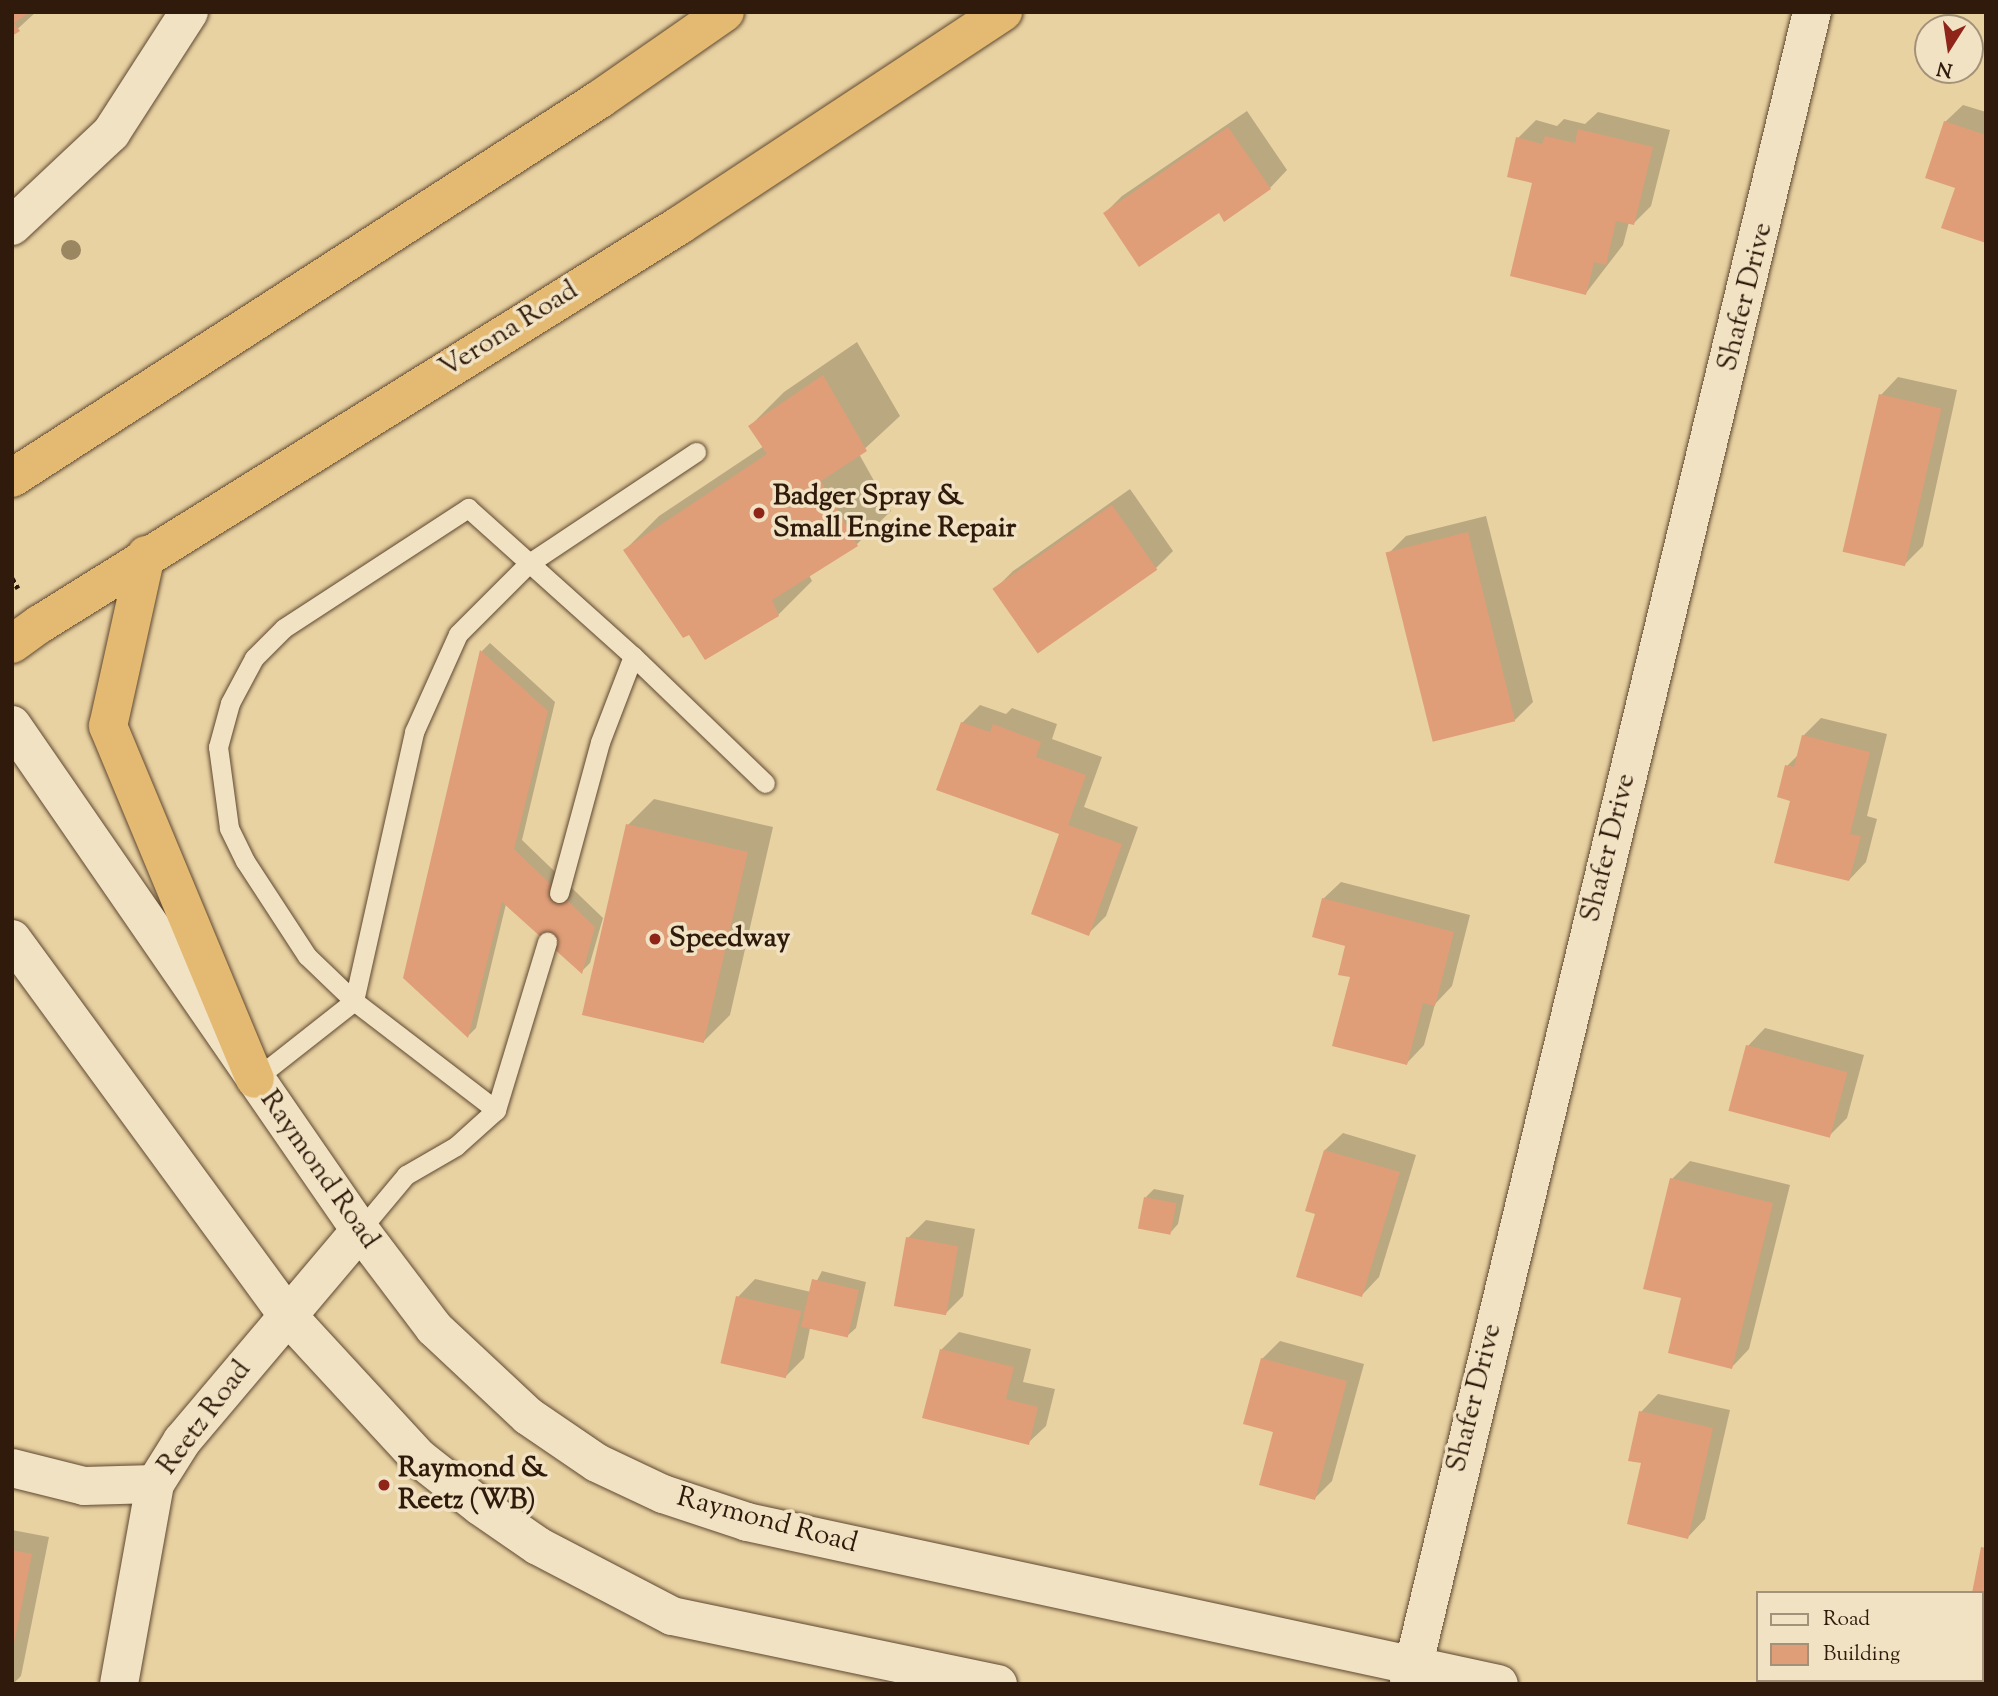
<!DOCTYPE html>
<style>
body{margin:0}
#map{position:relative;width:1998px;height:1696px;overflow:hidden;background:#e9d2a2;font-family:"Sorts Mill Goudy",serif}
div>[style]{position:absolute}
[style*='--x']{left:calc(var(--x)*1px);top:calc(var(--y)*1px);width:calc(var(--w)*1px);rotate:calc(var(--a)*1deg)}
.shadow>*{inset:0;background:#0003}
.building>*{inset:0;background:#df9e78;transform-origin:0 0}
.path>*{height:4.5px;margin-top:-2.25px;transform-origin:0;background:repeating-linear-gradient(90deg,#2f1a0b 0 5px,transparent 0 8.5px)}
.roads{filter:drop-shadow(0 0 2px #5e4831) drop-shadow(0 0 2px #5e4831)}
.service>*{height:19px;margin:-9.5px;padding:0 9.5px;transform-origin:9.5px;border-radius:9.5px;background:#f1e2c3}
.minor>*{height:38px;margin:-19px;padding:0 19px;transform-origin:19px;border-radius:19px;background:#f1e2c3}
.tertiary>*{height:38px;margin:-19px;padding:0 19px;transform-origin:19px;border-radius:19px;background:#f1e2c3}
.secondary>*{height:38px;margin:-19px;padding:0 19px;transform-origin:19px;border-radius:19px;background:#f1e2c3}
.trunk>*{height:38px;margin:-19px;padding:0 19px;transform-origin:19px;border-radius:19px;background:#e4b971}
.motorway>*{height:38px;margin:-19px;padding:0 19px;transform-origin:19px;border-radius:19px;background:#e4b971}
.trees>*{width:20px;height:20px;margin:-10px;border-radius:50%;background:#9a8762}
.dots>*{width:19px;height:19px;translate:-50% -50%;box-sizing:border-box;border:4px solid #f1e2c3;border-radius:50%}
span{translate:-50% -50%;white-space:nowrap;text-align:center;line-height:1.15;-webkit-text-stroke:7px #f1e2c3;paint-order:stroke}
.street-label{font-size:28px;color:#2f1a0b}
.poi-label{font-size:28px;color:#2f1a0b;font-weight:700}
.left{translate:0 -50%;text-align:left}
.frame{position:absolute;inset:0;border:14px solid #2f1a0b;pointer-events:none}
.legend{position:absolute;left:1756px;top:1591px;width:228px;height:91px;box-sizing:border-box;background:#f1e2c3;border:2px solid #a39279;margin:0;padding:9px 12px;list-style:none;font-size:21px;color:#2f1a0b}
.legend li{display:flex;align-items:center;gap:14px;height:35px}
.legend b{width:35px;border:2px solid #a39279}
.north{position:absolute;left:1914px;top:14px;width:70px;height:70px;box-sizing:border-box;background:#f1e2c3;border:2px solid #a39279;border-radius:50%;rotate:192deg;font-size:19px;font-weight:700;line-height:28px;text-align:center;color:#2f1a0b}
.north::after{content:'';display:block;margin:auto;width:24px;height:32px;background:#8f2418;clip-path:polygon(50% 0,100% 100%,50% 72%,0 100%)}
</style>
<div id="map">
<div class="shadow">
<div style="clip-path:polygon(12px 12px,36px 12px,12px 34px)"></div>
<div style="clip-path:polygon(1963px 105px,1986px 112px,1986px 241px,1957px 187px,1945px 122px)"></div>
<div style="clip-path:polygon(1247px 111px,1287px 170px,1270px 188px,1219px 210px,1105px 213px,1122px 196px)"></div>
<div style="clip-path:polygon(1598px 112px,1670px 130px,1651px 206px,1634px 223px,1629px 222px,1623px 245px,1586px 293px,1518px 138px,1536px 120px,1557px 126px,1564px 119px,1585px 124px)"></div>
<div style="clip-path:polygon(857px 342px,900px 416px,859px 454px,891px 511px,857px 544px,809px 575px,812px 581px,778px 615px,625px 550px,659px 516px,764px 446px,750px 426px,784px 392px)"></div>
<div style="clip-path:polygon(1898px 377px,1957px 390px,1923px 546px,1905px 564px,1881px 395px)"></div>
<div style="clip-path:polygon(1130px 489px,1173px 551px,1156px 568px,995px 589px,1013px 571px)"></div>
<div style="clip-path:polygon(1486px 516px,1533px 702px,1515px 720px,1388px 554px,1406px 536px)"></div>
<div style="clip-path:polygon(490px 643px,555px 702px,522px 840px,603px 918px,590px 963px,582px 971px,506px 904px,476px 1028px,468px 1036px,405px 977px,482px 651px)"></div>
<div style="clip-path:polygon(980px 705px,1006px 714px,1012px 708px,1057px 724px,1052px 739px,1102px 757px,1084px 807px,1138px 827px,1106px 916px,1088px 934px,1061px 833px,962px 723px)"></div>
<div style="clip-path:polygon(1821px 718px,1887px 734px,1867px 816px,1877px 819px,1866px 862px,1849px 880px,1792px 800px,1787px 766px,1798px 755px,1803px 736px)"></div>
<div style="clip-path:polygon(654px 799px,773px 827px,730px 1015px,703px 1042px,628px 825px)"></div>
<div style="clip-path:polygon(1341px 882px,1470px 915px,1452px 986px,1435px 1004px,1424px 1045px,1407px 1063px,1352px 976px,1347px 944px,1323px 899px)"></div>
<div style="clip-path:polygon(1765px 1028px,1864px 1055px,1847px 1118px,1829px 1136px,1748px 1046px)"></div>
<div style="clip-path:polygon(1343px 1133px,1416px 1155px,1379px 1277px,1362px 1295px,1318px 1213px,1325px 1150px)"></div>
<div style="clip-path:polygon(1690px 1161px,1790px 1185px,1749px 1349px,1732px 1367px,1683px 1297px,1672px 1179px)"></div>
<div style="clip-path:polygon(1154px 1189px,1184px 1195px,1178px 1224px,1170px 1233px,1146px 1197px)"></div>
<div style="clip-path:polygon(926px 1220px,975px 1229px,963px 1296px,946px 1313px,908px 1238px)"></div>
<div style="clip-path:polygon(822px 1271px,866px 1282px,856px 1328px,847px 1336px,810px 1328px,804px 1358px,786px 1376px,738px 1297px,755px 1279px,811px 1292px)"></div>
<div style="clip-path:polygon(959px 1332px,1031px 1349px,1023px 1382px,1055px 1389px,1046px 1426px,1028px 1443px,925px 1417px,942px 1349px)"></div>
<div style="clip-path:polygon(1280px 1341px,1364px 1364px,1332px 1481px,1315px 1498px,1276px 1431px,1262px 1359px)"></div>
<div style="clip-path:polygon(1658px 1394px,1730px 1410px,1705px 1519px,1688px 1537px,1643px 1462px,1641px 1412px)"></div>
<div style="clip-path:polygon(12px 1530px,49px 1537px,21px 1676px,13px 1684px)"></div>
<div style="clip-path:polygon(1986px 1544px,1986px 1675px,1982px 1674px)"></div>
</div>
<div class="building">
<div style="clip-path:polygon(12px 12px,30px 12px,14px 23px,20px 31px,12px 36px)"></div>
<div style="clip-path:polygon(1944px 121px,1986px 135px,1986px 243px,1941px 228px,1955px 188px,1925px 178px)"></div>
<div style="clip-path:polygon(1228px 127px,1271px 189px,1224px 222px,1219px 213px,1139px 267px,1103px 213px)"></div>
<div style="clip-path:polygon(1578px 129px,1653px 147px,1634px 225px,1616px 221px,1606px 265px,1594px 262px,1586px 295px,1510px 276px,1532px 183px,1507px 177px,1516px 137px,1542px 144px,1545px 136px,1575px 143px)"></div>
<div style="clip-path:polygon(823px 375px,867px 451px,821px 481px,858px 546px,772px 600px,779px 616px,705px 660px,689px 635px,683px 638px,623px 550px,767px 454px,748px 426px)"></div>
<div style="left:1879px;top:394px;width:64px;height:162px;rotate:13deg"></div>
<div style="left:1112px;top:505px;width:79px;height:146px;rotate:55deg"></div>
<div style="left:1468px;top:532px;width:195px;height:85px;rotate:76deg"></div>
<div style="clip-path:polygon(480px 650px,548px 711px,514px 849px,595px 927px,582px 974px,502px 902px,468px 1038px,403px 978px)"></div>
<div style="clip-path:polygon(961px 722px,990px 732px,993px 724px,1041px 742px,1036px 757px,1086px 775px,1068px 825px,1122px 844px,1089px 936px,1031px 914px,1059px 834px,936px 790px)"></div>
<div style="clip-path:polygon(1802px 735px,1870px 752px,1850px 834px,1861px 836px,1849px 881px,1774px 863px,1790px 801px,1777px 797px,1785px 765px,1794px 767px)"></div>
<div style="left:626px;top:824px;width:125px;height:196px;rotate:13deg"></div>
<div style="clip-path:polygon(1322px 898px,1454px 932px,1435px 1006px,1423px 1003px,1407px 1065px,1332px 1046px,1350px 977px,1338px 975px,1345px 946px,1312px 937px)"></div>
<div style="left:1746px;top:1045px;width:105px;height:68px;rotate:15deg"></div>
<div style="clip-path:polygon(1324px 1150px,1400px 1172px,1362px 1297px,1296px 1277px,1315px 1214px,1305px 1211px)"></div>
<div style="clip-path:polygon(1670px 1178px,1773px 1203px,1732px 1369px,1668px 1353px,1681px 1298px,1643px 1289px)"></div>
<div style="left:1144px;top:1197px;width:33px;height:32px;rotate:11deg"></div>
<div style="left:906px;top:1237px;width:53px;height:70px;rotate:10deg"></div>
<div style="left:812px;top:1279px;width:48px;height:49px;rotate:13deg"></div>
<div style="left:736px;top:1296px;width:67px;height:69px;rotate:13deg"></div>
<div style="clip-path:polygon(940px 1349px,1014px 1367px,1006px 1399px,1038px 1407px,1029px 1445px,922px 1418px)"></div>
<div style="clip-path:polygon(1261px 1358px,1347px 1381px,1315px 1500px,1259px 1485px,1273px 1432px,1243px 1424px)"></div>
<div style="clip-path:polygon(1639px 1411px,1713px 1428px,1688px 1539px,1627px 1524px,1641px 1463px,1628px 1461px)"></div>
<div style="clip-path:polygon(1981px 1547px,1986px 1548px,1986px 1676px,1982px 1593px,1972px 1593px)"></div>
<div style="clip-path:polygon(12px 1550px,32px 1554px,13px 1648px,12px 1647px)"></div>
</div>
<div class="path">
<div style="--x:12;--y:578;--w:12;--a:59"></div>
</div>
<div class="roads">
<div class="service">
<div style="--x:559;--y:893;--w:156;--a:-74.8"></div>
<div style="--x:600;--y:742;--w:92;--a:-69"></div>
<div style="--x:255;--y:1079;--w:126;--a:-38.2"></div>
<div style="--x:354;--y:1001;--w:276;--a:-77.4"></div>
<div style="--x:414;--y:732;--w:107;--a:-65.8"></div>
<div style="--x:458;--y:634;--w:99;--a:-45"></div>
<div style="--x:528;--y:564;--w:202;--a:-33.7"></div>
<div style="--x:496;--y:1110;--w:179;--a:-142.5"></div>
<div style="--x:354;--y:1001;--w:65;--a:-136.2"></div>
<div style="--x:307;--y:956;--w:113;--a:-123.1"></div>
<div style="--x:245;--y:861;--w:37;--a:-116"></div>
<div style="--x:229;--y:828;--w:82;--a:-97.7"></div>
<div style="--x:218;--y:747;--w:46;--a:-74.7"></div>
<div style="--x:230;--y:703;--w:51;--a:-61.9"></div>
<div style="--x:254;--y:658;--w:42;--a:-45"></div>
<div style="--x:284;--y:628;--w:220;--a:-33.1"></div>
<div style="--x:468;--y:508;--w:222;--a:41.9"></div>
<div style="--x:633;--y:656;--w:183;--a:43.9"></div>
<div style="--x:360;--y:1230;--w:72;--a:-50.1"></div>
<div style="--x:406;--y:1175;--w:58;--a:-30.1"></div>
<div style="--x:456;--y:1146;--w:54;--a:-42"></div>
<div style="--x:496;--y:1110;--w:176;--a:-73.1"></div>
</div>
<div class="minor">
<div style="--x:12;--y:1468;--w:74;--a:14"></div>
<div style="--x:84;--y:1486;--w:71;--a:-1.6"></div>
<div style="--x:119;--y:1684;--w:203;--a:-79.8"></div>
<div style="--x:155;--y:1484;--w:51;--a:-57.9"></div>
<div style="--x:182;--y:1441;--w:276;--a:-49.8"></div>
<div style="--x:1409;--y:1684;--w:1720;--a:-76.45"></div>
</div>
<div class="tertiary">
<div style="--x:12;--y:226;--w:136;--a:-43.2"></div>
<div style="--x:111;--y:133;--w:144;--a:-57.2"></div>
</div>
<div class="secondary">
<div style="--x:12;--y:725;--w:613;--a:55.43"></div>
<div style="--x:360;--y:1230;--w:123;--a:52.9"></div>
<div style="--x:434;--y:1328;--w:129;--a:43.1"></div>
<div style="--x:528;--y:1416;--w:83;--a:34.3"></div>
<div style="--x:597;--y:1463;--w:73;--a:25.2"></div>
<div style="--x:663;--y:1494;--w:89;--a:18.4"></div>
<div style="--x:747;--y:1522;--w:769;--a:12.16"></div>
<div style="--x:12;--y:939;--w:466;--a:53.8"></div>
<div style="--x:287;--y:1315;--w:195;--a:47.3"></div>
<div style="--x:419;--y:1458;--w:78;--a:38.2"></div>
<div style="--x:480;--y:1506;--w:70;--a:34.6"></div>
<div style="--x:538;--y:1546;--w:151;--a:27.6"></div>
<div style="--x:672;--y:1616;--w:333;--a:11.8"></div>
</div>
<div class="trunk">
<div style="--x:12;--y:478;--w:700;--a:-32.8"></div>
<div style="--x:600;--y:99;--w:152;--a:-34.8"></div>
<div style="--x:12;--y:644;--w:34;--a:-36"></div>
</div>
<div class="motorway">
<div style="--x:146;--y:555;--w:175;--a:102.5"></div>
<div style="--x:108;--y:726;--w:382;--a:67.4"></div>
<div style="--x:40;--y:624;--w:754;--a:-31.94"></div>
<div style="--x:680;--y:225;--w:387;--a:-33.4"></div>
</div>
</div>
<div class="trees">
<div style="left:71px;top:250px"></div>
</div>
<div class="dots">
<div style="left:759px;top:513px;background:#8f2418"></div>
<div style="left:655px;top:939px;background:#8f2418"></div>
<div style="left:384px;top:1485px;background:#8f2418"></div>
</div>
<div class="street-label">
<span style="left:1746px;top:297px;rotate:-76deg">Shafer Drive</span>
<span style="left:509px;top:330px;rotate:-32deg">Verona Road</span>
<span style="left:1609px;top:848px;rotate:-76deg">Shafer Drive</span>
<span style="left:319px;top:1170px;rotate:55deg">Raymond Road</span>
<span style="left:1475px;top:1398px;rotate:-76deg">Shafer Drive</span>
<span style="left:205px;top:1418px;rotate:-53deg">Reetz Road</span>
<span style="left:767px;top:1521px;rotate:15deg">Raymond Road</span>
</div>
<div class="poi-label">
<span class="left" style="left:773px;top:513px">Badger Spray &amp;<br>Small Engine Repair</span>
<span class="left" style="left:669px;top:939px">Speedway</span>
<span class="left" style="left:398px;top:1485px">Raymond &amp;<br>Reetz (WB)</span>
</div>
<div class="frame"></div>
<ul class="legend">
<li><b style="height:9px;background:#f1e2c3"></b>Road</li>
<li><b style="height:19px;background:#df9e78"></b>Building</li>
</ul>
<div class="north">N</div>
</div>
